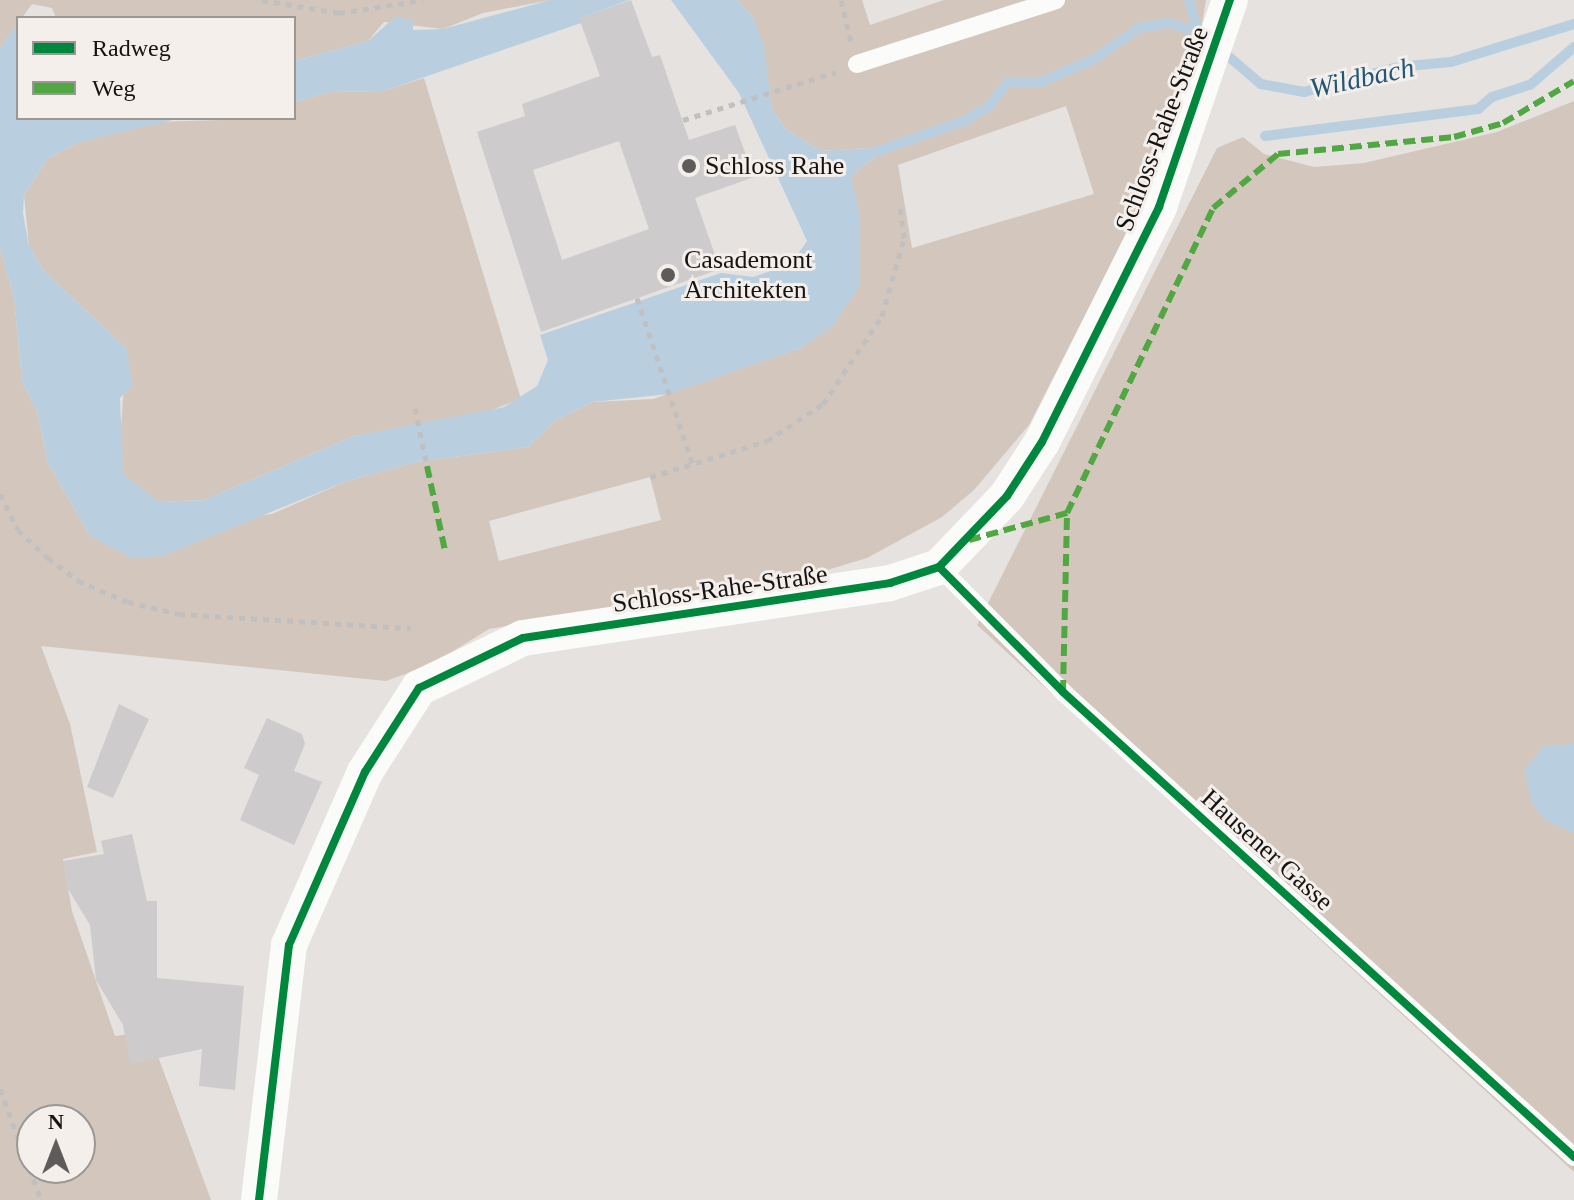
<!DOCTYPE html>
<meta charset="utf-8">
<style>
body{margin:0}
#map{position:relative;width:1574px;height:1200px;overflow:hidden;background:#e5e2e0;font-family:Georgia,serif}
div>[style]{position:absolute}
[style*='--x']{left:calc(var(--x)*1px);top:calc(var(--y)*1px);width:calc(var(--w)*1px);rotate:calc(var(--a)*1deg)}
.green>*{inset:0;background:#d3c6bc}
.water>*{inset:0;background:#b9cfe0}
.stream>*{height:10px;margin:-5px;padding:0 5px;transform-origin:5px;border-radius:5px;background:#b9cfe0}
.building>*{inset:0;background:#cdcbcb}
.path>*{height:5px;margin-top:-2.5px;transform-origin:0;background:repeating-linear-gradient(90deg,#c1c0c0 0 6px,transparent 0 12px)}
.lane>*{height:18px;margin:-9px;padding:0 9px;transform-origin:9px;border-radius:9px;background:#fbfbfa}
.street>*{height:36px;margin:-18px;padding:0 18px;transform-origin:18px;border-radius:18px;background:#fbfbfa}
.quiet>*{height:6px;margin-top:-3px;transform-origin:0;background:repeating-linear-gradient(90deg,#51a842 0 12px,transparent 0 18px)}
.cycleway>*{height:8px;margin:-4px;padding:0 4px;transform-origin:4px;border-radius:4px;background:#00873e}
.dots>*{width:22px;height:22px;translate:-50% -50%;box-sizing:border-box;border:4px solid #f4efeb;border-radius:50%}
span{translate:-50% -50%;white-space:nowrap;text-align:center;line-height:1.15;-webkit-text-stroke:6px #f4efeb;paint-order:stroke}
.street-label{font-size:26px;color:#161413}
.poi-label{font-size:26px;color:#161413}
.left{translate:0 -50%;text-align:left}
.water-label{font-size:28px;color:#215779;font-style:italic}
.legend{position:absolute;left:16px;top:16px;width:280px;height:104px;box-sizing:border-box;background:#f4efeb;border:2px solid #9b9795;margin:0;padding:10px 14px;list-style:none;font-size:24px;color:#161413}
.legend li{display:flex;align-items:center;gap:16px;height:40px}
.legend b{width:40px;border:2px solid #9b9795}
.north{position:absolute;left:16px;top:1104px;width:80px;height:80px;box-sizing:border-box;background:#f4efeb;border:2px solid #9b9795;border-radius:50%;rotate:0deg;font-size:22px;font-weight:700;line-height:32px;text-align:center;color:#161413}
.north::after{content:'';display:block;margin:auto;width:28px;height:36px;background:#5e5c5b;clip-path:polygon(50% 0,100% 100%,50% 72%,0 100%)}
</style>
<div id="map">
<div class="green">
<div style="clip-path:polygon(0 0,550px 0,483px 13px,443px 29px,384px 22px,368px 41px,294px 61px,294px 18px,56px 18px,52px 8px,32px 4px,0 48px)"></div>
<div style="clip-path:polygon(evenodd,737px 0,862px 0,870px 25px,944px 0,1206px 0,1199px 42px,1143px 202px,1029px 425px,974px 490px,942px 517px,867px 558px,797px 579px,489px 629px,432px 664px,386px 681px,41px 646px,70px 724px,97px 852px,63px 859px,72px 911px,115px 1036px,149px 1032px,211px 1200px,0 1200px,0 248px,14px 297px,22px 381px,37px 412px,48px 463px,90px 536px,272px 514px,347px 481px,416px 462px,528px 447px,556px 420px,593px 402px,653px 399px,803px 347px,851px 176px,874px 158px,870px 148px,821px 151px,786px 129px,772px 109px,753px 17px,737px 0,1066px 106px,1094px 194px,912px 248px,898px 165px,1066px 106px,737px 0,650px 477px,661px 520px,499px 561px,489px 521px,650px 477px,737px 0,32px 1120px,80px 1120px,80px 1168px,32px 1168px,32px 1120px)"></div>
<div style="clip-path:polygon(424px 78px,521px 399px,478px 415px,354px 436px,204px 500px,159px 502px,142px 493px,123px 474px,119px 451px,127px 349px,43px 270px,29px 246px,24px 195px,48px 158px,77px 143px,153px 122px,294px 118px,294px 102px,330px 92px,384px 91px)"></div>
<div style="clip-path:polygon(1574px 101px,1574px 1172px,977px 625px,1217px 148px,1243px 137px,1264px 154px,1314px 167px,1364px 163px,1497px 132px)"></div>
</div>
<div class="water">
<div style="clip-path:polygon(550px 0,629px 0,580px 18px,581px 23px,384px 91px,330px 92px,294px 102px,294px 61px,368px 41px,396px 16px,413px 21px,413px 30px,443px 29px)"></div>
<div style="clip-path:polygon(671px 0,737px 0,753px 17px,764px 46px,772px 109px,786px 129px,821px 151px,870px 148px,874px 158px,851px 176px,860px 218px,859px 287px,834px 325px,803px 347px,669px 394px,593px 402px,556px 420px,528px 447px,416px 462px,347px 481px,163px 556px,131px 558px,90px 536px,48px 463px,37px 412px,22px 381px,14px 297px,0 248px,0 48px,18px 23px,18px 118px,181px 118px,77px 143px,48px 158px,24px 195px,23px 213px,29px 246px,43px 270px,127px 349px,132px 387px,120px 398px,123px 474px,159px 502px,204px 500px,354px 436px,504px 407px,537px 386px,548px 360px,540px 335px,721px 273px,753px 277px,791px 264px,807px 241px,739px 93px)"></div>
<div style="clip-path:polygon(1574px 744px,1574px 833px,1545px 820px,1532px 803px,1524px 770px,1544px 746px)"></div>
</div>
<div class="stream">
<div style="--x:1189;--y:0;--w:33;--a:74"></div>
<div style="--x:1198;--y:32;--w:13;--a:39"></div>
<div style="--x:1221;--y:50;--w:52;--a:40.4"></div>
<div style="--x:1261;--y:84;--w:44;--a:10.5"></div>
<div style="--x:1304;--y:92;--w:97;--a:-14.9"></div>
<div style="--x:1398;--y:67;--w:53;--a:-5.4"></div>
<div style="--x:1451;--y:62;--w:129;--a:-17.2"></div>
<div style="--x:1265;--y:136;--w:215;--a:-7.2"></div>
<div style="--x:1478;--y:109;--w:18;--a:-41"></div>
<div style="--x:1492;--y:97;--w:40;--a:-18"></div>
<div style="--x:1530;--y:85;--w:58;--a:-40.8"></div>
<div style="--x:872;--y:153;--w:100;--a:-19.3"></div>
<div style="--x:966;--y:120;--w:26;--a:-31"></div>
<div style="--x:988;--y:107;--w:32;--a:-51"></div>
<div style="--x:1008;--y:82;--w:33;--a:0"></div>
<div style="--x:1041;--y:82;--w:58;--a:-23.5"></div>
<div style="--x:1094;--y:59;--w:55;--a:-34.6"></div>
<div style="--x:1139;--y:28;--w:30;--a:-9"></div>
<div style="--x:1169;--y:23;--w:30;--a:17"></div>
</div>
<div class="building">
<div style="clip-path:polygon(evenodd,631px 0,652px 57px,660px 55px,689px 140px,735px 125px,754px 177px,695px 198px,720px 269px,541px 332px,477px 132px,525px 116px,522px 104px,600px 76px,579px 18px,631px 0,619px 141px,649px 229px,562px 260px,533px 170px,619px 141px)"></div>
<div style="clip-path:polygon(119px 704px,149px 719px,113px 798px,87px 787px)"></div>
<div style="clip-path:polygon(267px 718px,302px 734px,305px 744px,294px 771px,322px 782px,294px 845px,240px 820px,259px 775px,244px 768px)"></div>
<div style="clip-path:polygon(132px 834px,147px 901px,157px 901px,157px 978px,244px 986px,235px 1090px,199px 1086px,202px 1049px,130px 1064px,123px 1025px,96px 980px,90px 925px,68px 889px,63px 861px,104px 854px,101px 841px)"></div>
</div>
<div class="path">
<div style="--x:262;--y:0;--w:78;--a:9.6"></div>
<div style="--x:339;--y:13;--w:85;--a:-8.8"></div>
<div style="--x:841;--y:0;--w:43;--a:76.6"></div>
<div style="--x:683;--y:120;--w:160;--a:-17.4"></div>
<div style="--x:637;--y:298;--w:179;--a:71.5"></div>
<div style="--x:415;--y:408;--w:59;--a:78.3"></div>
<div style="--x:650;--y:477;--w:122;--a:-17.1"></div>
<div style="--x:767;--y:441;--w:67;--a:-33.5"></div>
<div style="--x:823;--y:404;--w:106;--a:-56.2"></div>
<div style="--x:882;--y:316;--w:81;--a:-74.2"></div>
<div style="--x:904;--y:238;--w:33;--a:-97"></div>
<div style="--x:0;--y:494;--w:40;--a:63.4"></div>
<div style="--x:18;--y:530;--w:41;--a:43"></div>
<div style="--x:48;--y:558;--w:38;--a:37"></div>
<div style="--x:78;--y:581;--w:54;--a:22.8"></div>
<div style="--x:128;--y:602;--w:52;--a:13.2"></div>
<div style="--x:179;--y:614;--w:232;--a:3.5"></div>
<div style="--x:0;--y:1089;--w:118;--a:69.7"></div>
</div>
<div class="lane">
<div style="--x:857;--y:64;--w:209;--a:-17.8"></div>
<div style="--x:939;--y:567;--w:176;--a:45.2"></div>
<div style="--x:1063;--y:692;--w:691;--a:42.3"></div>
</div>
<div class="street">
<div style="--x:259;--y:1200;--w:257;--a:-83.3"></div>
<div style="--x:289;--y:945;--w:189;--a:-66.3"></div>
<div style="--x:365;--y:772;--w:100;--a:-57.3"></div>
<div style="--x:419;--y:688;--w:115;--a:-25.7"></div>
<div style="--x:523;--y:638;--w:371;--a:-8.5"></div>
<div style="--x:890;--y:583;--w:52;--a:-18.1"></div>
<div style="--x:939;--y:567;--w:98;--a:-46.2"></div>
<div style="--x:1007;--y:496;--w:64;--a:-57.1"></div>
<div style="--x:1042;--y:442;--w:263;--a:-63.5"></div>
<div style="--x:1159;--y:207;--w:219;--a:-71.1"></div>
</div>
<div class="quiet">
<div style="--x:427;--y:466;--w:87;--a:78"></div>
<div style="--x:969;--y:540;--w:102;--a:-15.4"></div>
<div style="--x:1063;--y:692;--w:179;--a:-88.7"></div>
<div style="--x:1067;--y:513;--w:338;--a:-64.4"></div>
<div style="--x:1213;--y:208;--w:85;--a:-39.7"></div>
<div style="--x:1278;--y:154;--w:177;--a:-5.5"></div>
<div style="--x:1454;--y:137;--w:51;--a:-15.9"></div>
<div style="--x:1503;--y:123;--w:82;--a:-30.6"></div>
</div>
<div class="cycleway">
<div style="--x:939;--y:567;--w:176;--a:45.2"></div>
<div style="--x:1063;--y:692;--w:691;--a:42.3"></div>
<div style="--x:259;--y:1200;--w:257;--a:-83.3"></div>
<div style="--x:289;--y:945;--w:189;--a:-66.3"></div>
<div style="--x:365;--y:772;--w:100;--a:-57.3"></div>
<div style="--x:419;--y:688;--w:115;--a:-25.7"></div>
<div style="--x:523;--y:638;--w:371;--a:-8.5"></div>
<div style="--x:890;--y:583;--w:52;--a:-18.1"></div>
<div style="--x:939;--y:567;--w:98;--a:-46.2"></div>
<div style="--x:1007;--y:496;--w:64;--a:-57.1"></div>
<div style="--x:1042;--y:442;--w:263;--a:-63.5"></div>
<div style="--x:1159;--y:207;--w:219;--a:-71.1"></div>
</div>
<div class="dots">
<div style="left:689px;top:166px;background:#5e5c5b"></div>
<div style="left:668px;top:275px;background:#5e5c5b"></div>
</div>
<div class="street-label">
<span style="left:1162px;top:129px;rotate:-69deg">Schloss-Rahe-Straße</span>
<span style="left:720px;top:589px;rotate:-8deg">Schloss-Rahe-Straße</span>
<span style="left:1267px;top:850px;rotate:42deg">Hausener Gasse</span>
</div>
<div class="poi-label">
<span class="left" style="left:705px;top:166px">Schloss Rahe</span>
<span class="left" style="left:684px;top:275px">Casademont<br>Architekten</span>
</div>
<div class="water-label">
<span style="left:1362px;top:78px;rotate:-12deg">Wildbach</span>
</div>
<ul class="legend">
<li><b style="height:10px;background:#00873e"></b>Radweg</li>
<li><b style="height:10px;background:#51a842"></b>Weg</li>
</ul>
<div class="north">N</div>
</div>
